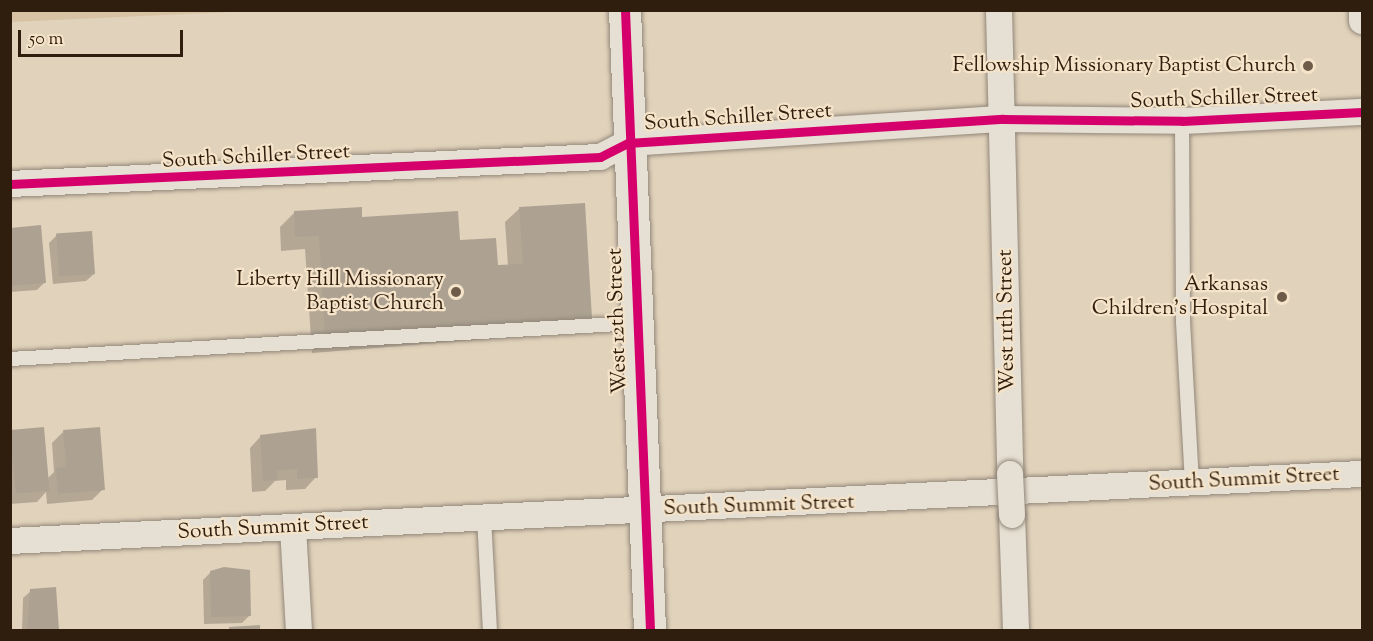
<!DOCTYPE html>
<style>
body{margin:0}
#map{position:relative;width:1373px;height:641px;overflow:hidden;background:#e1d2bb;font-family:"Sorts Mill Goudy",serif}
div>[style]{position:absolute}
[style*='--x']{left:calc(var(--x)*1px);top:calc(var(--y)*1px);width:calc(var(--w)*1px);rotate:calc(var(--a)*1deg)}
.green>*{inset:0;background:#d7c3a4}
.shadow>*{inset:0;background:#0003}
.building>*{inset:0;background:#ada292;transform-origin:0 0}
.roads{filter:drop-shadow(0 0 2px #928779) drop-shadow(0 0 2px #928779)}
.service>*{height:14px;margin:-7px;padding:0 7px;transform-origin:7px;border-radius:7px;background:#e6dfd3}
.minor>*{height:26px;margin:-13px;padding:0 13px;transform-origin:13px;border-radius:13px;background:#e6dfd3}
.tertiary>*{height:32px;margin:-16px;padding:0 16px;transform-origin:16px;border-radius:16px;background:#e6dfd3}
.bridges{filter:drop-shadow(0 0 2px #928779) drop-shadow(0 0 2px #928779)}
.minor-bridge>*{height:26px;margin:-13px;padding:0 13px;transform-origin:13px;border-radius:13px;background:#e6dfd3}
.cycleway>*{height:9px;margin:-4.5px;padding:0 4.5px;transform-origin:4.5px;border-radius:4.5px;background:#d6006c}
.dots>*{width:16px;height:16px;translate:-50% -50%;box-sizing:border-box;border:3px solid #f5e4c9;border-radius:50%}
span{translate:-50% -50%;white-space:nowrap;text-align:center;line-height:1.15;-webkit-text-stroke:4.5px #f5e4c9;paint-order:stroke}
.poi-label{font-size:21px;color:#2f1d0d}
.right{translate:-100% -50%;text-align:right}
.street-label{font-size:21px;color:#2f1d0d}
.frame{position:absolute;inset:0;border:12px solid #2f1d0d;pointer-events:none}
.scale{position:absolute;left:18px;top:30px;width:165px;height:27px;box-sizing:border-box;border:3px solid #2f1d0d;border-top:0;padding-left:8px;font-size:18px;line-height:21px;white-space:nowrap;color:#2f1d0d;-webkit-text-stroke:4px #f5e4c9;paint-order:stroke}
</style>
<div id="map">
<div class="green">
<div style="clip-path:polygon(11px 10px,252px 10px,252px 11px,11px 22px)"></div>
</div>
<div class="shadow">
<div style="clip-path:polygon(520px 208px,590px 318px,576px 332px,312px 353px,305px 249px,281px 251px,280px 227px,294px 213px,361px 218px,458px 242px,496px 267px,508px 266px,505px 222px)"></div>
<div style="clip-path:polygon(10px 229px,45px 282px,37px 290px,10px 292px)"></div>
<div style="clip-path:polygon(57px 235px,94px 274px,86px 281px,53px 284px,49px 243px)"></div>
<div style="clip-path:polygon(10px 431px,47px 479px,54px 472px,52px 443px,63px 432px,103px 489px,92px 500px,47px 504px,46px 492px,37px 502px,10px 504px)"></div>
<div style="clip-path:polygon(261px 436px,316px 477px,305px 489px,286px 490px,286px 480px,275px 481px,265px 491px,252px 492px,250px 448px)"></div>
<div style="clip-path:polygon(211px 572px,250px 615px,242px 623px,204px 624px,203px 580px)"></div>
<div style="clip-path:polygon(54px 589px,56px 630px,22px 630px,23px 598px,31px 591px)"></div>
</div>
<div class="building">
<div style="clip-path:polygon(585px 203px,592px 318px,325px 339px,319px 236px,295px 237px,294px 211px,362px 207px,362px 217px,458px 211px,460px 240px,496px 238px,498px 265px,523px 264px,519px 207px)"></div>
<div style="clip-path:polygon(41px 225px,46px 283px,10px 286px,10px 228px)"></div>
<div style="left:92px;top:231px;width:43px;height:36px;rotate:86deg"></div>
<div style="left:44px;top:427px;width:64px;height:34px;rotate:85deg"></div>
<div style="clip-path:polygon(100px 427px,105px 490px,58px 494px,56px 468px,66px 467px,63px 430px)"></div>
<div style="clip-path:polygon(316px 428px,318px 478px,297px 479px,297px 469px,277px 471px,278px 480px,263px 481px,260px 435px)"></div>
<div style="clip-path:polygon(224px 567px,250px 570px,251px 616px,211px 617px,210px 571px)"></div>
<div style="clip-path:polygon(56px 587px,59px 630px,27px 630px,30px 589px)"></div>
<div style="clip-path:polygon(260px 625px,260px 630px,229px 630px,229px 627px)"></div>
</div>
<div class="roads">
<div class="service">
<div style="--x:1182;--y:121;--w:201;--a:89.7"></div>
<div style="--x:1183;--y:322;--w:160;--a:86.8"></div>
<div style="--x:10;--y:359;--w:627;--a:-3.29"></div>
<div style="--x:484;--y:517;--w:113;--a:87"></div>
</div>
<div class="minor">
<div style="--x:999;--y:10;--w:464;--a:88.6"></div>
<div style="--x:1362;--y:10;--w:11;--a:90"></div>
<div style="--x:10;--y:184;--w:591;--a:-2.62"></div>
<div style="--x:600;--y:157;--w:31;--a:-27"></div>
<div style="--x:628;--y:143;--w:376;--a:-3.7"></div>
<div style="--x:1003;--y:119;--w:179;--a:0.6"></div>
<div style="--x:1182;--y:121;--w:180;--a:-2.9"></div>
<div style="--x:1012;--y:515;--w:115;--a:88"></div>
<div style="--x:293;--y:527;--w:103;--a:86.7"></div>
<div style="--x:10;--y:541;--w:1354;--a:-2.84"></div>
</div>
<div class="tertiary">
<div style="--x:625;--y:10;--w:621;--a:87.69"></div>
</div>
</div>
<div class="bridges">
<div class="minor-bridge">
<div style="--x:1010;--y:474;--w:41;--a:87.2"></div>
</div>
</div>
<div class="cycleway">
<div style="--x:625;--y:10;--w:621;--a:87.69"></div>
<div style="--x:10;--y:184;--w:591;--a:-2.62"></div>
<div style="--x:600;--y:157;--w:31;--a:-27"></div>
<div style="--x:628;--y:143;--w:376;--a:-3.7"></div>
<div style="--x:1003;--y:119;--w:179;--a:0.6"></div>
<div style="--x:1182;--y:121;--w:180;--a:-2.9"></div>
</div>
<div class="dots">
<div style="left:1308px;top:66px;background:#6d5c4a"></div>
<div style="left:456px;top:292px;background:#6d5c4a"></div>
<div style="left:1282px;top:297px;background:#6d5c4a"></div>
</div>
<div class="poi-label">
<span class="right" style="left:1296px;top:66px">Fellowship Missionary Baptist Church</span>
<span class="right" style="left:444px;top:292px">Liberty Hill Missionary<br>Baptist Church</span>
<span class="right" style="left:1268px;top:297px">Arkansas<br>Children's Hospital</span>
</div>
<div class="street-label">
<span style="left:1224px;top:99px;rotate:-2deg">South Schiller Street</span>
<span style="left:738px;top:118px;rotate:-4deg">South Schiller Street</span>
<span style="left:256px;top:157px;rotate:-3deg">South Schiller Street</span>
<span style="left:618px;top:321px;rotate:-92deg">West 12th Street</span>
<span style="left:1007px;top:321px;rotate:-91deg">West 11th Street</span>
<span style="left:1244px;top:480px;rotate:-3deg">South Summit Street</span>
<span style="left:759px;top:506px;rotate:-2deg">South Summit Street</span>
<span style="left:273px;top:528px;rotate:-3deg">South Summit Street</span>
</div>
<div class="frame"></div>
<div class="scale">50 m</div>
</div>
